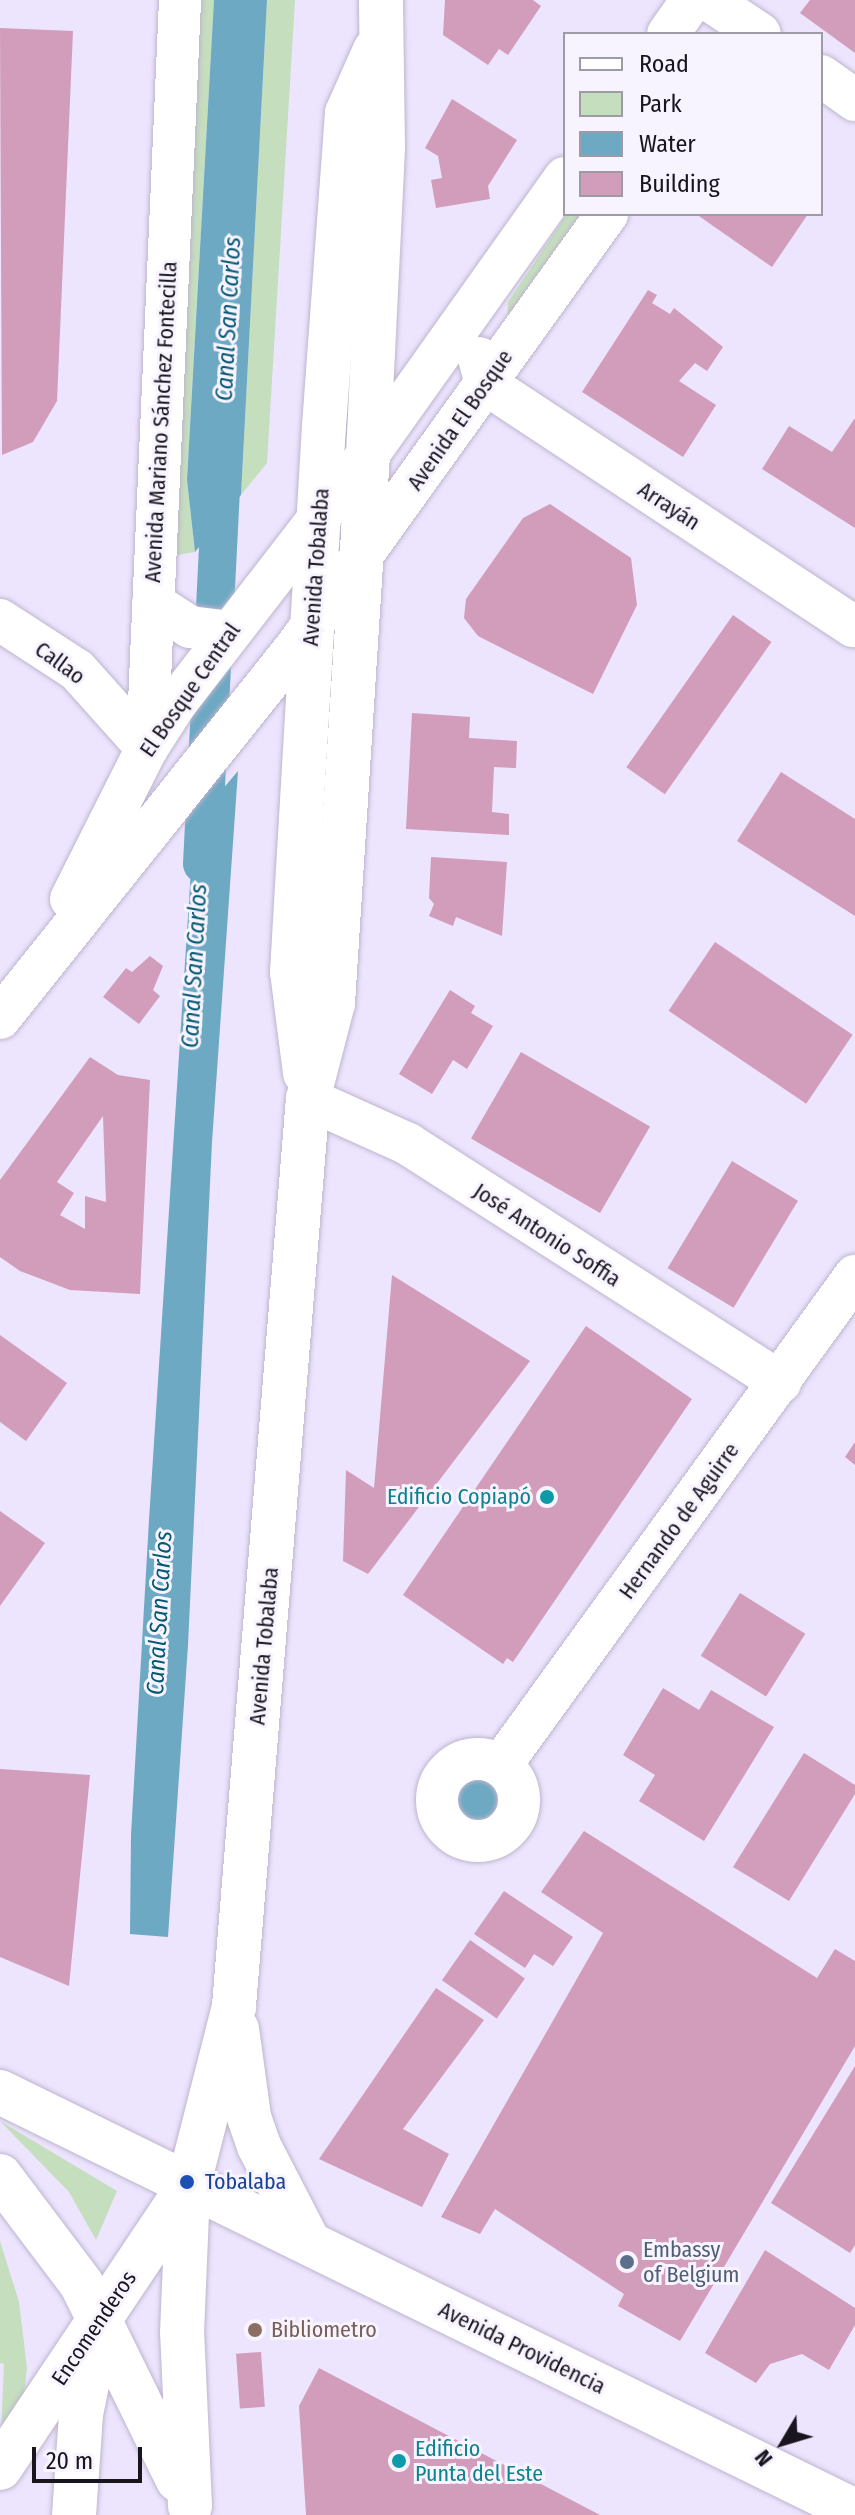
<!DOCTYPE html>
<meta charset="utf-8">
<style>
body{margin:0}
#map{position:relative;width:855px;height:2515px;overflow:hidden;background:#ede4fe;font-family:"Fira Sans Condensed",sans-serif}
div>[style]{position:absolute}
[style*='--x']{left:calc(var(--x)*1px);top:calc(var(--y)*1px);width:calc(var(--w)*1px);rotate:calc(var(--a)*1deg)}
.green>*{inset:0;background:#c5debe}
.water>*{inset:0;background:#6da9c3}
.round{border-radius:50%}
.canal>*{height:38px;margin:-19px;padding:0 19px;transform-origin:19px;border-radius:19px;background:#6da9c3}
.building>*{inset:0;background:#d19dbb;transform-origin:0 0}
.roads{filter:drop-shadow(0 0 2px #beb5ce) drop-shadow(0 0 2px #beb5ce)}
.minor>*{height:42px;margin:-21px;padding:0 21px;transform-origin:21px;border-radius:21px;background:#fff}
.minor>.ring{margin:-21px;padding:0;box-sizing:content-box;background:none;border:42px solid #fff;border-radius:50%}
.major>*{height:44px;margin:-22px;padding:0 22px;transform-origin:22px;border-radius:22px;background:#fff}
.dots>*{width:22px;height:22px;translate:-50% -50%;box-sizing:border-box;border:4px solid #f8f4ff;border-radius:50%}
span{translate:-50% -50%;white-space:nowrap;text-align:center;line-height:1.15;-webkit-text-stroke:6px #f8f4ff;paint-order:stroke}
.street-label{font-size:22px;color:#19151e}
.culture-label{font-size:22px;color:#0d838f}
.right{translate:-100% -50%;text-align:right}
.left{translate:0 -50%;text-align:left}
.transit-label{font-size:22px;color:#164399}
.service-label{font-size:22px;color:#4e5e75}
.education-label{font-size:22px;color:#785e54}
.water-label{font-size:24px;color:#035974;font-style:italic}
.legend{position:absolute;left:563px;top:32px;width:260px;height:184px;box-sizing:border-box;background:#f8f4ff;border:2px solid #9f9ba5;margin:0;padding:10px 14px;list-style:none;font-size:24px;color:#19151e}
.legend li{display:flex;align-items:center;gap:16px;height:40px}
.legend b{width:40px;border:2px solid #9f9ba5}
.north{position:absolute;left:743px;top:2403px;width:80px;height:80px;-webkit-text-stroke:6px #f8f4ff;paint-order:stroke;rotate:232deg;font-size:22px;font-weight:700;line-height:32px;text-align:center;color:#19151e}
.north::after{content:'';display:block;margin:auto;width:28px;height:36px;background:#19151e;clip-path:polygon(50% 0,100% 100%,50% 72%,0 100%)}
.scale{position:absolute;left:32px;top:2447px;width:110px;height:36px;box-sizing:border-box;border:4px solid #19151e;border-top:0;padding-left:10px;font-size:24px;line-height:28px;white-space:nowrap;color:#19151e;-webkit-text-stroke:6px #f8f4ff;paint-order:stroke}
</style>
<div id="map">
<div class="green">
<div style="clip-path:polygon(190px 0,214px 0,187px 480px,195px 552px,159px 558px)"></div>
<div style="clip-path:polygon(267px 0,295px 0,267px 463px,241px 495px)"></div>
<div style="clip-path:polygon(567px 214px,589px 214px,507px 331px,508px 302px)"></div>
<div style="clip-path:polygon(0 2121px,117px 2191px,96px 2240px,69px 2192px)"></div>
<div style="clip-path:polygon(0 2241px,19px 2302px,27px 2368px,23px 2402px,0 2458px,4px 2364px,0 2363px)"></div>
</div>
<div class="water">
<div style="clip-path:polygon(214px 0,267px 0,241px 495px,195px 552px,187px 480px)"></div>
<div style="clip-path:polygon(238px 771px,212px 1142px,188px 1645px,168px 1937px,130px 1934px,131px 1835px,149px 1520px,194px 823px)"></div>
<div class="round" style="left:450px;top:1774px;width:56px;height:56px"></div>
</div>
<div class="canal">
<div style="--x:202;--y:864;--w:395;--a:-87.1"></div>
</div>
<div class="building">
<div style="clip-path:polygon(445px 0,533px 0,541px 6px,508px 55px,499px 49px,488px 65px,443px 35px)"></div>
<div style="clip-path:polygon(810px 0,855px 0,855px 53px,800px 13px)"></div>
<div style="clip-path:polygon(0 28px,73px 31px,57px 401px,33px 442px,2px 455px)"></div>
<div style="clip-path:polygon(452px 99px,517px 140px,488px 186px,490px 199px,436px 208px,431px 180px,442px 178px,438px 156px,425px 148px)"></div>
<div style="clip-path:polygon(696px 214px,808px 214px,772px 267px)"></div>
<div style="clip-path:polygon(648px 290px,657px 295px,652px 303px,670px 314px,674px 308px,723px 347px,707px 371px,695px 363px,679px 381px,716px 405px,683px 457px,582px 392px)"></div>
<div style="clip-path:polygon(855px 418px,855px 528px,762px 469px,789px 426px,832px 452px)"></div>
<div style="clip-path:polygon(550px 504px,631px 558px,637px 605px,593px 694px,478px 636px,464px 618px,466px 599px,523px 518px)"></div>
<div style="left:733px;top:615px;width:47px;height:186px;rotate:35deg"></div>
<div style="clip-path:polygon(412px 713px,470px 717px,469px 738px,517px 741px,516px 768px,494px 767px,492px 812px,509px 814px,509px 835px,406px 829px)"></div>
<div style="clip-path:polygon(781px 772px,855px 819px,855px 916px,737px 841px)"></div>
<div style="clip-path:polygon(431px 857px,507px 862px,502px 936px,456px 917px,453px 926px,429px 916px,434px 904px,429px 898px)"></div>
<div style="left:715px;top:942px;width:166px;height:83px;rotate:34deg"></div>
<div style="clip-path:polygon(150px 956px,163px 966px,153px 990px,160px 996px,139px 1024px,103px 997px,126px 968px,132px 972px)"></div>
<div style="clip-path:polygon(450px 990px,475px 1006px,471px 1013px,493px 1026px,467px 1069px,453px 1060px,432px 1094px,399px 1074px)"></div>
<div style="left:521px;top:1052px;width:149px;height:100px;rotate:30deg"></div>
<div style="clip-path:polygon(evenodd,90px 1057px,118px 1075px,150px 1080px,140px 1294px,70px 1290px,20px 1271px,0 1257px,0 1180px,90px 1057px,103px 1116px,106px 1202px,85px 1196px,85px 1229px,60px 1215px,74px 1193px,57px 1182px,103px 1116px)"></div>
<div style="left:732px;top:1161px;width:77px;height:125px;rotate:31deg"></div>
<div style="clip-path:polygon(392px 1275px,530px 1361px,368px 1574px,343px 1561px,346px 1470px,374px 1488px)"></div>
<div style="clip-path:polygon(586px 1326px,692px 1399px,513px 1662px,507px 1658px,503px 1664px,403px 1595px)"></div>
<div style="clip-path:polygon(0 1335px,67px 1383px,26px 1441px,0 1422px)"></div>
<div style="clip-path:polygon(855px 1442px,855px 1465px,845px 1457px)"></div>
<div style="clip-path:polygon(0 1511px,45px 1543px,0 1606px)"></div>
<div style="left:740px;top:1593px;width:77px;height:74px;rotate:32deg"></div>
<div style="clip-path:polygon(663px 1688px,699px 1710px,711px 1690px,774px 1727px,704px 1841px,639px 1801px,655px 1775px,623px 1755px)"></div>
<div style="clip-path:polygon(804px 1753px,855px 1785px,855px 1794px,789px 1901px,733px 1867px)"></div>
<div style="clip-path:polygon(0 1769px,90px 1775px,69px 1986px,0 1957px)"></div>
<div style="clip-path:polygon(584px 1831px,817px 1978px,835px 1949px,855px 1961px,855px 2046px,680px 2341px,618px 2306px,624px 2294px,495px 2209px,480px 2234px,441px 2217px,603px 1933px,541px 1892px)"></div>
<div style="clip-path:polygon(504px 1891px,573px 1937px,553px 1966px,534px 1954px,525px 1968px,474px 1934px)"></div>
<div style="left:470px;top:1940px;width:67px;height:49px;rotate:35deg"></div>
<div style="clip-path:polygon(436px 1988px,484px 2020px,403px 2129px,449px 2154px,422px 2207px,319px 2159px)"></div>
<div style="clip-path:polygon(855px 2066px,855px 2245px,850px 2253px,771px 2203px)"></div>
<div style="clip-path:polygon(765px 2250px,855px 2308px,855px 2325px,829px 2370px,802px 2354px,770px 2364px,756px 2383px,705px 2353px)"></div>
<div style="left:261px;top:2352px;width:55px;height:25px;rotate:86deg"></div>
<div style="clip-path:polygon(319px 2368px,600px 2515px,306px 2515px,299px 2406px)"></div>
</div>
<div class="roads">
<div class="minor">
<div style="--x:709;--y:0;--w:61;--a:33.7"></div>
<div style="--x:668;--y:34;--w:42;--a:-54.8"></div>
<div style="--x:821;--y:76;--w:42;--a:35.2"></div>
<div style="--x:479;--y:358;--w:27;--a:75"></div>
<div style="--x:486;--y:384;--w:440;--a:33.4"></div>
<div style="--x:153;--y:603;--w:44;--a:33"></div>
<div style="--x:190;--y:627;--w:39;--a:7"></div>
<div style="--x:0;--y:620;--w:92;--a:33"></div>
<div style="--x:77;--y:670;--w:105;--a:48.1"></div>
<div style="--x:147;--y:748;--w:749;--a:-87.47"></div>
<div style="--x:71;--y:899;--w:169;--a:-63.3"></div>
<div style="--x:147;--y:748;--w:54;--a:-57.2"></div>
<div style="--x:176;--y:703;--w:314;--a:-52.3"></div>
<div style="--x:368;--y:455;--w:340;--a:-54.6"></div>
<div style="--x:0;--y:1018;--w:471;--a:-51.4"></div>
<div style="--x:294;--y:650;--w:537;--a:-54.33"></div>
<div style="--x:308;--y:1099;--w:110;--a:24.2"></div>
<div style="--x:408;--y:1144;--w:442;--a:32.6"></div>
<div class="ring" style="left:437px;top:1759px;width:40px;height:40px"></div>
<div style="--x:501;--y:1765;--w:604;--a:-54.1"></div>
</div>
<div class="major">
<div style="--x:305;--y:1073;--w:102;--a:-97.3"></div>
<div style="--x:292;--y:972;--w:547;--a:-86.65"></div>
<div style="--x:324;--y:426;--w:314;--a:-85.8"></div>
<div style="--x:347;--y:113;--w:69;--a:-66"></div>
<div style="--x:237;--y:2029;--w:89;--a:82.2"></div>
<div style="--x:249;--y:2117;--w:31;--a:71"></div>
<div style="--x:259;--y:2146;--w:109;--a:62.7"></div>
<div style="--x:0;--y:2092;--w:952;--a:26.11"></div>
<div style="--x:0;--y:2176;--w:136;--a:53"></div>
<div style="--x:82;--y:2285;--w:217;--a:63.8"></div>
<div style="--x:0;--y:2468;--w:336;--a:-56.2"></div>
<div style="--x:190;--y:2506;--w:173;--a:-92.6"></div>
<div style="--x:182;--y:2333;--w:146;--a:-87.6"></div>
<div style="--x:188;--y:2187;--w:187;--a:-75.7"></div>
<div style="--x:234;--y:2006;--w:910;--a:-85.34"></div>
<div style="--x:308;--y:1099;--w:99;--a:-75.4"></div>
<div style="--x:333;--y:1003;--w:549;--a:-86.35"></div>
<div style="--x:368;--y:455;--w:308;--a:-87.2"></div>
<div style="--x:383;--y:147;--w:147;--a:-90.8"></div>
<div style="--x:74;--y:2515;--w:101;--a:-86"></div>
<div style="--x:81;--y:2414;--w:76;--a:-78.5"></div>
</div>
</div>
<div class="dots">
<div style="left:547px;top:1497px;background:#0f9aa8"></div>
<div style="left:187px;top:2182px;background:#1a4fb4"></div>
<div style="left:627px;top:2262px;background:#5c6f8a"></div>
<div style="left:255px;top:2330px;background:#8d6e63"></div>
<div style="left:399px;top:2461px;background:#0f9aa8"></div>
</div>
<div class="street-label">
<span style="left:460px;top:420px;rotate:-55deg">Avenida El Bosque</span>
<span style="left:161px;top:422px;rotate:-87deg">Avenida Mariano Sánchez Fontecilla</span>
<span style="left:669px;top:506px;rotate:33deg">Arrayán</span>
<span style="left:316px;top:567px;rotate:-86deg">Avenida Tobalaba</span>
<span style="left:60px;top:663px;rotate:36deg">Callao</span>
<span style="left:190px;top:690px;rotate:-55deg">El Bosque Central</span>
<span style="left:547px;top:1235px;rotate:33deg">José Antonio Soffia</span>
<span style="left:679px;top:1521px;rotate:-54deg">Hernando de Aguirre</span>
<span style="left:264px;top:1646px;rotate:-85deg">Avenida Tobalaba</span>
<span style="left:94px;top:2328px;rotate:-56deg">Encomenderos</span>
<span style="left:522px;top:2348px;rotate:26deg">Avenida Providencia</span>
</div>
<div class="culture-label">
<span class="right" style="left:531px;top:1497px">Edificio Copiapó</span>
<span class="left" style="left:415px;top:2461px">Edificio<br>Punta del Este</span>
</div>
<div class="transit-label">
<span class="left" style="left:205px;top:2182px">Tobalaba</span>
</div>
<div class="service-label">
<span class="left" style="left:643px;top:2262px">Embassy<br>of Belgium</span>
</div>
<div class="education-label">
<span class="left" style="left:271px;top:2330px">Bibliometro</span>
</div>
<div class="water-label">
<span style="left:229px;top:319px;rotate:-87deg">Canal San Carlos</span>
<span style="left:195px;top:966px;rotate:-87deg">Canal San Carlos</span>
<span style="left:160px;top:1613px;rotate:-87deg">Canal San Carlos</span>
</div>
<ul class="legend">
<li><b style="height:10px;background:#fff"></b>Road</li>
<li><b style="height:22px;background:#c5debe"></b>Park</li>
<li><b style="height:22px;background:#6da9c3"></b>Water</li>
<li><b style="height:22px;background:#d19dbb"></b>Building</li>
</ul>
<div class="north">N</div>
<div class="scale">20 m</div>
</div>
